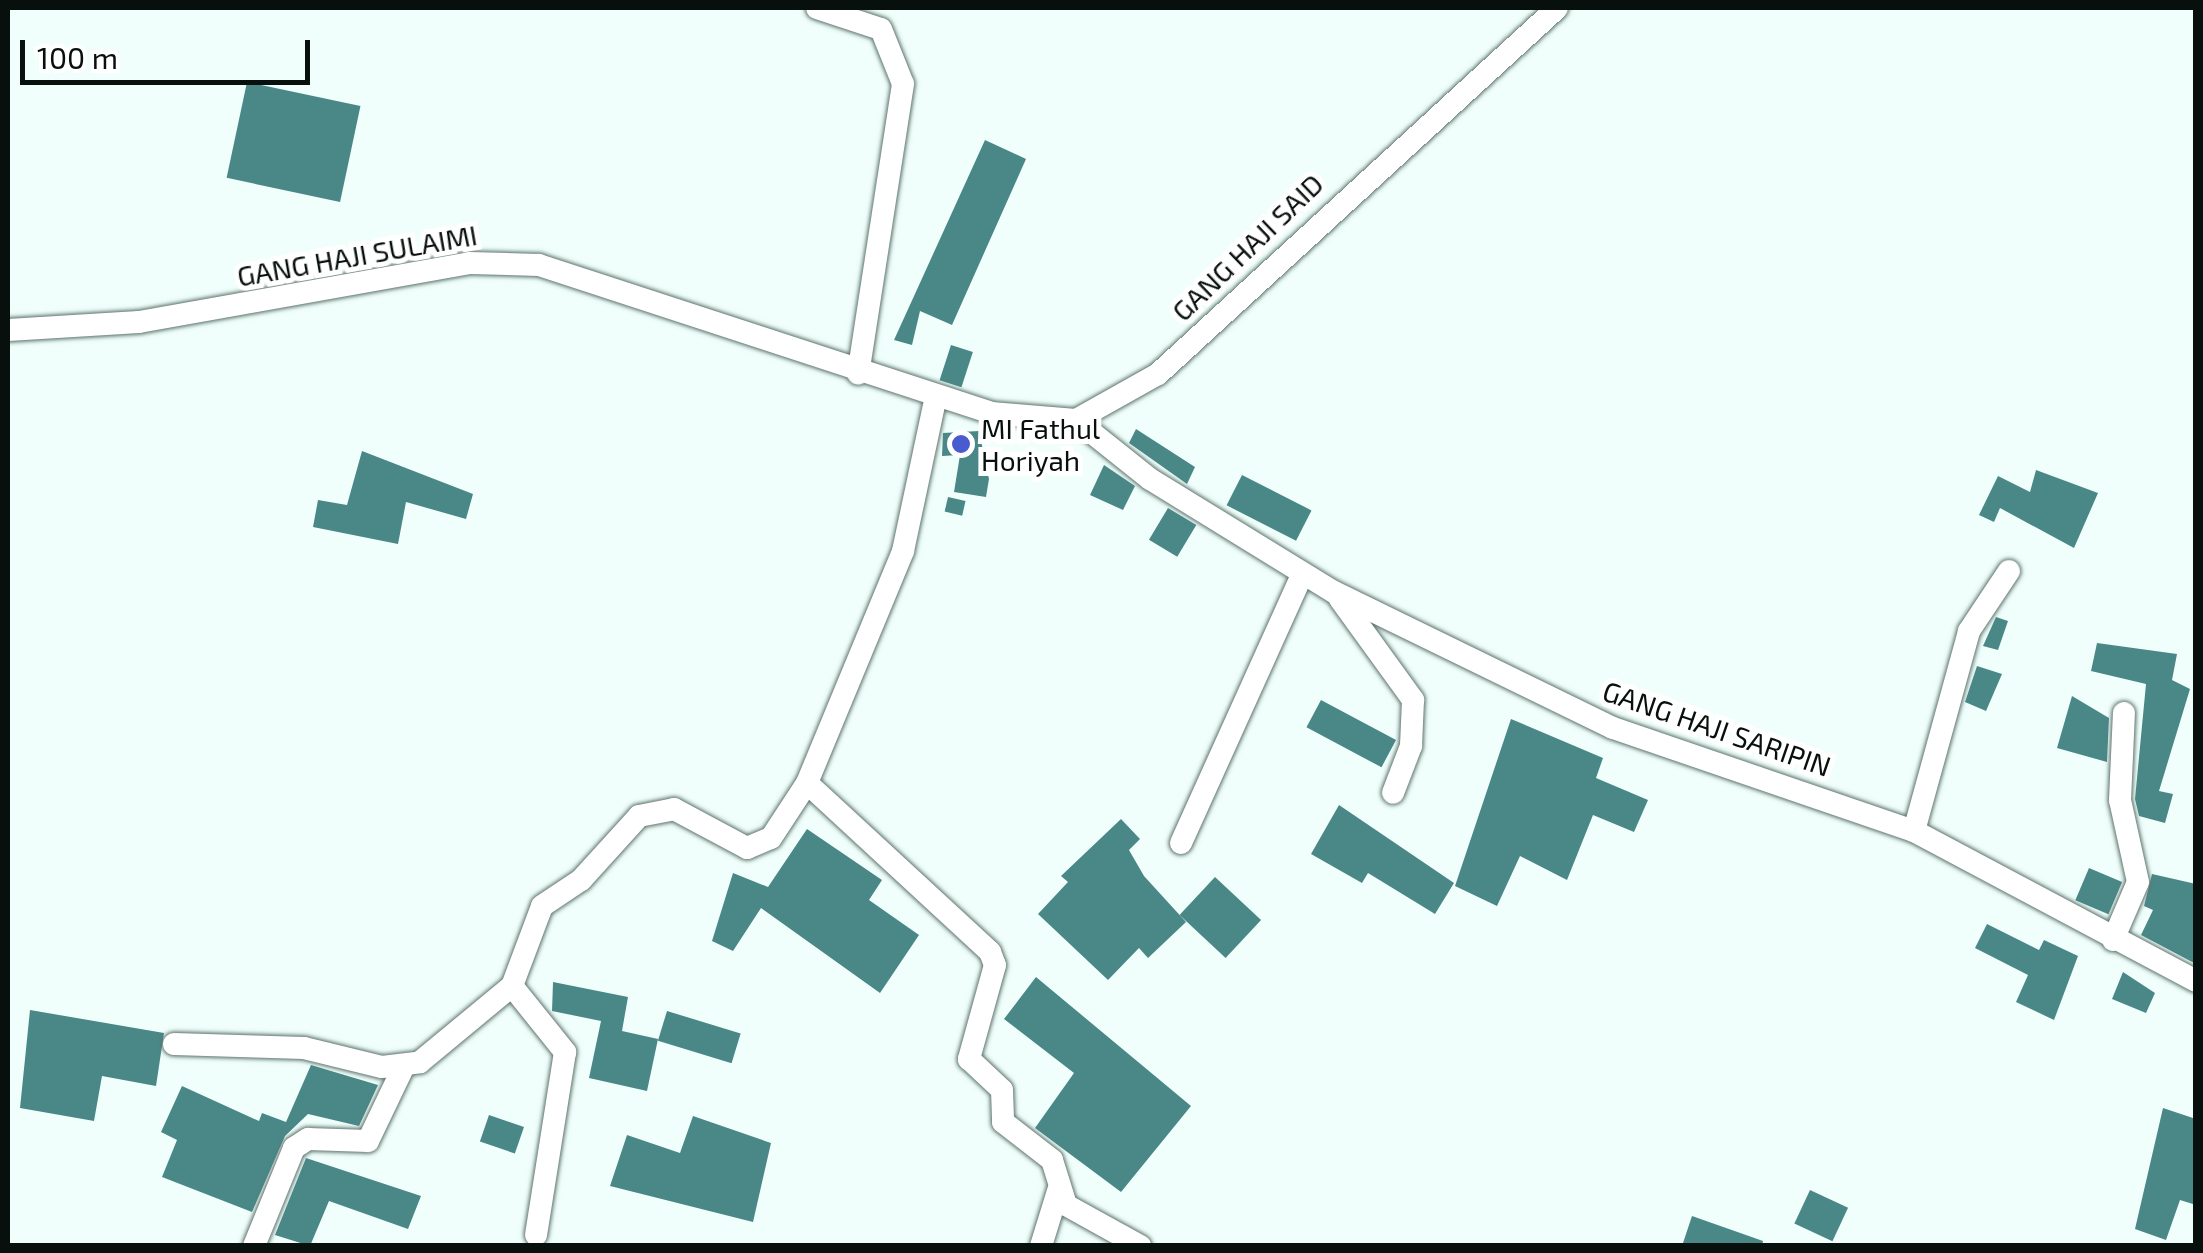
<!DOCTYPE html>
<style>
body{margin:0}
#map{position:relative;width:2203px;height:1253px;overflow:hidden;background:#f0fffb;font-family:"Exo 2",sans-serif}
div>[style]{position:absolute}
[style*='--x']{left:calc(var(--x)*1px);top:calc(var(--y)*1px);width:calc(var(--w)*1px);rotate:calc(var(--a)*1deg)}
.building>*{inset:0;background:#4a8888;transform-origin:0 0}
.roads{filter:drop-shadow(0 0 2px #5d736e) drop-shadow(0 0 2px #5d736e)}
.minor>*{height:22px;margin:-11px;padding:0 11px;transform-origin:11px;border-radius:11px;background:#fff}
.dots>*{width:28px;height:28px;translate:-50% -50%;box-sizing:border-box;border:5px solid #fff;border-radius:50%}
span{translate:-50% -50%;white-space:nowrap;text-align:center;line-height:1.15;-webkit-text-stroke:10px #fff;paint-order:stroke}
.street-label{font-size:28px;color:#07100d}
.poi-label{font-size:28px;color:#07100d}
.left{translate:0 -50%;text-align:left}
.frame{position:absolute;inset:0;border:10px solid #07100d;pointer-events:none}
.scale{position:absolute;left:20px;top:40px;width:290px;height:45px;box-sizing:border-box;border:5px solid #07100d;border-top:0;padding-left:12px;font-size:30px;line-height:35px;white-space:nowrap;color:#07100d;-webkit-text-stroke:8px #fff;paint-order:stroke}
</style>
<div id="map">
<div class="building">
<div style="left:247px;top:82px;width:116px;height:98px;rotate:12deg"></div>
<div style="clip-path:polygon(985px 140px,1026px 159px,952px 325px,920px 311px,912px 345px,894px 340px)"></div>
<div style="left:951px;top:345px;width:23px;height:37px;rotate:18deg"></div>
<div style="clip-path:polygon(1136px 429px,1195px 467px,1187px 484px,1129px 443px)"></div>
<div style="clip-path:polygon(979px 431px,989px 479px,986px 497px,954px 492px,960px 455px,942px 456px,943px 433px)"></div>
<div style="clip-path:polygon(362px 451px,473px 494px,466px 519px,406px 502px,398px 544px,313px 527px,318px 500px,347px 505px)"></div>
<div style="clip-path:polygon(1104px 465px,1135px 486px,1123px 510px,1090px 495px)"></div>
<div style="clip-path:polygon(2036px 470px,2098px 493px,2074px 548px,2000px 508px,1994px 522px,1979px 515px,1998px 476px,2030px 492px)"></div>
<div style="left:1242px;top:475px;width:78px;height:34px;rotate:27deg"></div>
<div style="left:948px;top:497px;width:18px;height:15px;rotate:13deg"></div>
<div style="left:1168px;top:508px;width:33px;height:37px;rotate:31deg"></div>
<div style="clip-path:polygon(1996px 617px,2008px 621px,1998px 650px,1983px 646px)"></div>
<div style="clip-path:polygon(2097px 643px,2177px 654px,2172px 680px,2190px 689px,2159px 791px,2173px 794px,2165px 823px,2139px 816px,2135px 799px,2146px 684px,2091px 671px)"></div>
<div style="clip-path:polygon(1977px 666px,2002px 674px,1986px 711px,1965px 702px)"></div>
<div style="clip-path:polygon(2072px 696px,2109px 718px,2107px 762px,2057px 748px)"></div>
<div style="left:1321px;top:700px;width:85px;height:31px;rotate:28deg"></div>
<div style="clip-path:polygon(1511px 719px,1603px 758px,1596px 778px,1648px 800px,1634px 832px,1593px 815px,1567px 880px,1520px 856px,1497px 906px,1455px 886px)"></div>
<div style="clip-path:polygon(1339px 805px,1454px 883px,1435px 914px,1368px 873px,1362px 883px,1311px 854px)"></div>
<div style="clip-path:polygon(1121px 819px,1140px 839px,1129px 850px,1144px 876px,1186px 922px,1148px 958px,1139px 948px,1108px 980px,1038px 914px,1068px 882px,1061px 876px)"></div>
<div style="clip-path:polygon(807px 829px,882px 880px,869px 900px,919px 935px,880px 993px,761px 908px,733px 951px,712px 941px,733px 873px,768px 887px)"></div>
<div style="left:2089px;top:868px;width:36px;height:35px;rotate:23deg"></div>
<div style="clip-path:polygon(2152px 874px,2196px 884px,2196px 964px,2141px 935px,2153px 910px,2144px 906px)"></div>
<div style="left:1215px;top:877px;width:63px;height:52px;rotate:43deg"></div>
<div style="clip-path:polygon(1987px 924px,2039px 950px,2044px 940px,2078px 956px,2054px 1020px,2016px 1002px,2028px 975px,1975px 948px)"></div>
<div style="clip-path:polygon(2123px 972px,2155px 993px,2146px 1013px,2112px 999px)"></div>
<div style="clip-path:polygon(1036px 977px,1191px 1106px,1121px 1192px,1035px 1128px,1074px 1073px,1004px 1019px)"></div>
<div style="clip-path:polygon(553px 982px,628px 997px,622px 1031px,658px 1039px,647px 1091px,589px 1078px,601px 1021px,552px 1011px)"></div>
<div style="clip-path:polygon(30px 1010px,164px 1033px,156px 1086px,102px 1076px,94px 1121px,20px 1108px)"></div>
<div style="left:667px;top:1011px;width:77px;height:31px;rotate:17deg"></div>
<div style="clip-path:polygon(311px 1065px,378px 1085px,359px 1126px,308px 1114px,285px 1136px,252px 1212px,162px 1177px,177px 1140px,161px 1132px,182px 1086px,259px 1121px,262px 1113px,286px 1122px)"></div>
<div style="clip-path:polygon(2163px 1108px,2196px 1119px,2196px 1205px,2180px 1200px,2166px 1240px,2135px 1229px)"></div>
<div style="left:489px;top:1115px;width:37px;height:28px;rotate:19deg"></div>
<div style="clip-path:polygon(693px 1116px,771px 1143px,753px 1222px,610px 1186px,627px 1135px,680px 1153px)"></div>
<div style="clip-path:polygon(306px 1158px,421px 1196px,408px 1229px,329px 1201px,310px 1246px,275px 1235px)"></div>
<div style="left:1810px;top:1190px;width:42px;height:37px;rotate:25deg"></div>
<div style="clip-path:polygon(1692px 1216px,1763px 1241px,1762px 1246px,1682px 1246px)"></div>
</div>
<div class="roads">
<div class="minor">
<div style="--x:817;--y:8;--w:67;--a:18.2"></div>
<div style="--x:881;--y:29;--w:59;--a:68.2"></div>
<div style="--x:903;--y:84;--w:293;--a:98.8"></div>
<div style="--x:8;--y:330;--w:131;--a:-3.5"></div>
<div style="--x:139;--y:322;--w:335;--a:-10.1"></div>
<div style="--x:469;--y:263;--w:70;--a:1.6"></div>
<div style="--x:539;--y:265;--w:476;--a:18.1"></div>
<div style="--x:991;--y:413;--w:85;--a:4.7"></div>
<div style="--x:1076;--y:420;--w:94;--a:-29.3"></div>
<div style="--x:1158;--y:374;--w:541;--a:-42.53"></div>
<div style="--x:1076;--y:420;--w:95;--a:38.6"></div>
<div style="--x:1150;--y:479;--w:216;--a:31.6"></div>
<div style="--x:1334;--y:592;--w:310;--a:26"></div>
<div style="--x:1613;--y:728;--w:318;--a:18.9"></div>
<div style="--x:1914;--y:831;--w:319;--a:28"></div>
<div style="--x:1340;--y:599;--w:125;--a:54.1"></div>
<div style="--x:1413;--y:700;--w:46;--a:92.5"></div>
<div style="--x:1411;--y:746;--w:50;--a:111"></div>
<div style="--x:807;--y:783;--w:249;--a:42.7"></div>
<div style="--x:990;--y:952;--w:14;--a:69"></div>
<div style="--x:995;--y:965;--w:98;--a:105.5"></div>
<div style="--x:969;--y:1059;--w:45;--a:43.2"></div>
<div style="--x:1002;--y:1090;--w:32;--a:88"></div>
<div style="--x:1003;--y:1122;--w:62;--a:37.8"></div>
<div style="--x:1052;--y:1160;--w:47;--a:72.7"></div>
<div style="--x:1066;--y:1205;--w:85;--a:29"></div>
<div style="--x:1914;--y:831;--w:207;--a:-74.6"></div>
<div style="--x:1969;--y:631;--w:72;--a:-56.3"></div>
<div style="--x:1181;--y:843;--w:294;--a:-65.7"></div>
<div style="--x:2113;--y:940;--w:63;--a:-66.7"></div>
<div style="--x:2138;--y:882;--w:84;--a:-102.4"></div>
<div style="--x:2120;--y:800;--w:87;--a:-87.4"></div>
<div style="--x:512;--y:986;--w:85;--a:51.2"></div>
<div style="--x:565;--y:1052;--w:185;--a:99"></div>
<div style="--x:174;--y:1044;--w:130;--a:1.8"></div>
<div style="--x:304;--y:1048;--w:80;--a:13.7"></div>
<div style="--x:382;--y:1067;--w:38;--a:-7"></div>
<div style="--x:420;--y:1062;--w:119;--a:-39.6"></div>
<div style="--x:512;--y:986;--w:85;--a:-69.4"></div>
<div style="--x:542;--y:906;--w:47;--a:-33.7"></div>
<div style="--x:581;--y:880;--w:86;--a:-47.8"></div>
<div style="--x:639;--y:816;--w:36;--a:-11"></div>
<div style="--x:674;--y:809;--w:83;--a:28.1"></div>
<div style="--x:747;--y:848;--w:26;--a:-23"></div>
<div style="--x:771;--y:838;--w:66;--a:-56.8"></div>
<div style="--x:807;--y:783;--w:251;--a:-67.5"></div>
<div style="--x:903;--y:551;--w:158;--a:-78"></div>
<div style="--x:254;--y:1246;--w:106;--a:-67.8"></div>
<div style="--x:294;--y:1148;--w:17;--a:-33"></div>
<div style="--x:308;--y:1139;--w:60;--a:1.9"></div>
<div style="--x:368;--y:1141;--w:81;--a:-64.4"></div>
<div style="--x:1041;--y:1246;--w:58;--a:-72.8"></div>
</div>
</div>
<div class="dots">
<div style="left:961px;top:444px;background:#485cd0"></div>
</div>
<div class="street-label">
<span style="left:1247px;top:247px;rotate:-44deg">GANG HAJI SAID</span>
<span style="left:357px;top:255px;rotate:-10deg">GANG HAJI SULAIMI</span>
<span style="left:1717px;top:728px;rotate:19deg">GANG HAJI SARIPIN</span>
</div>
<div class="poi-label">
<span class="left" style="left:981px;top:444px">MI Fathul<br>Horiyah</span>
</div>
<div class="frame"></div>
<div class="scale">100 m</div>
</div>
